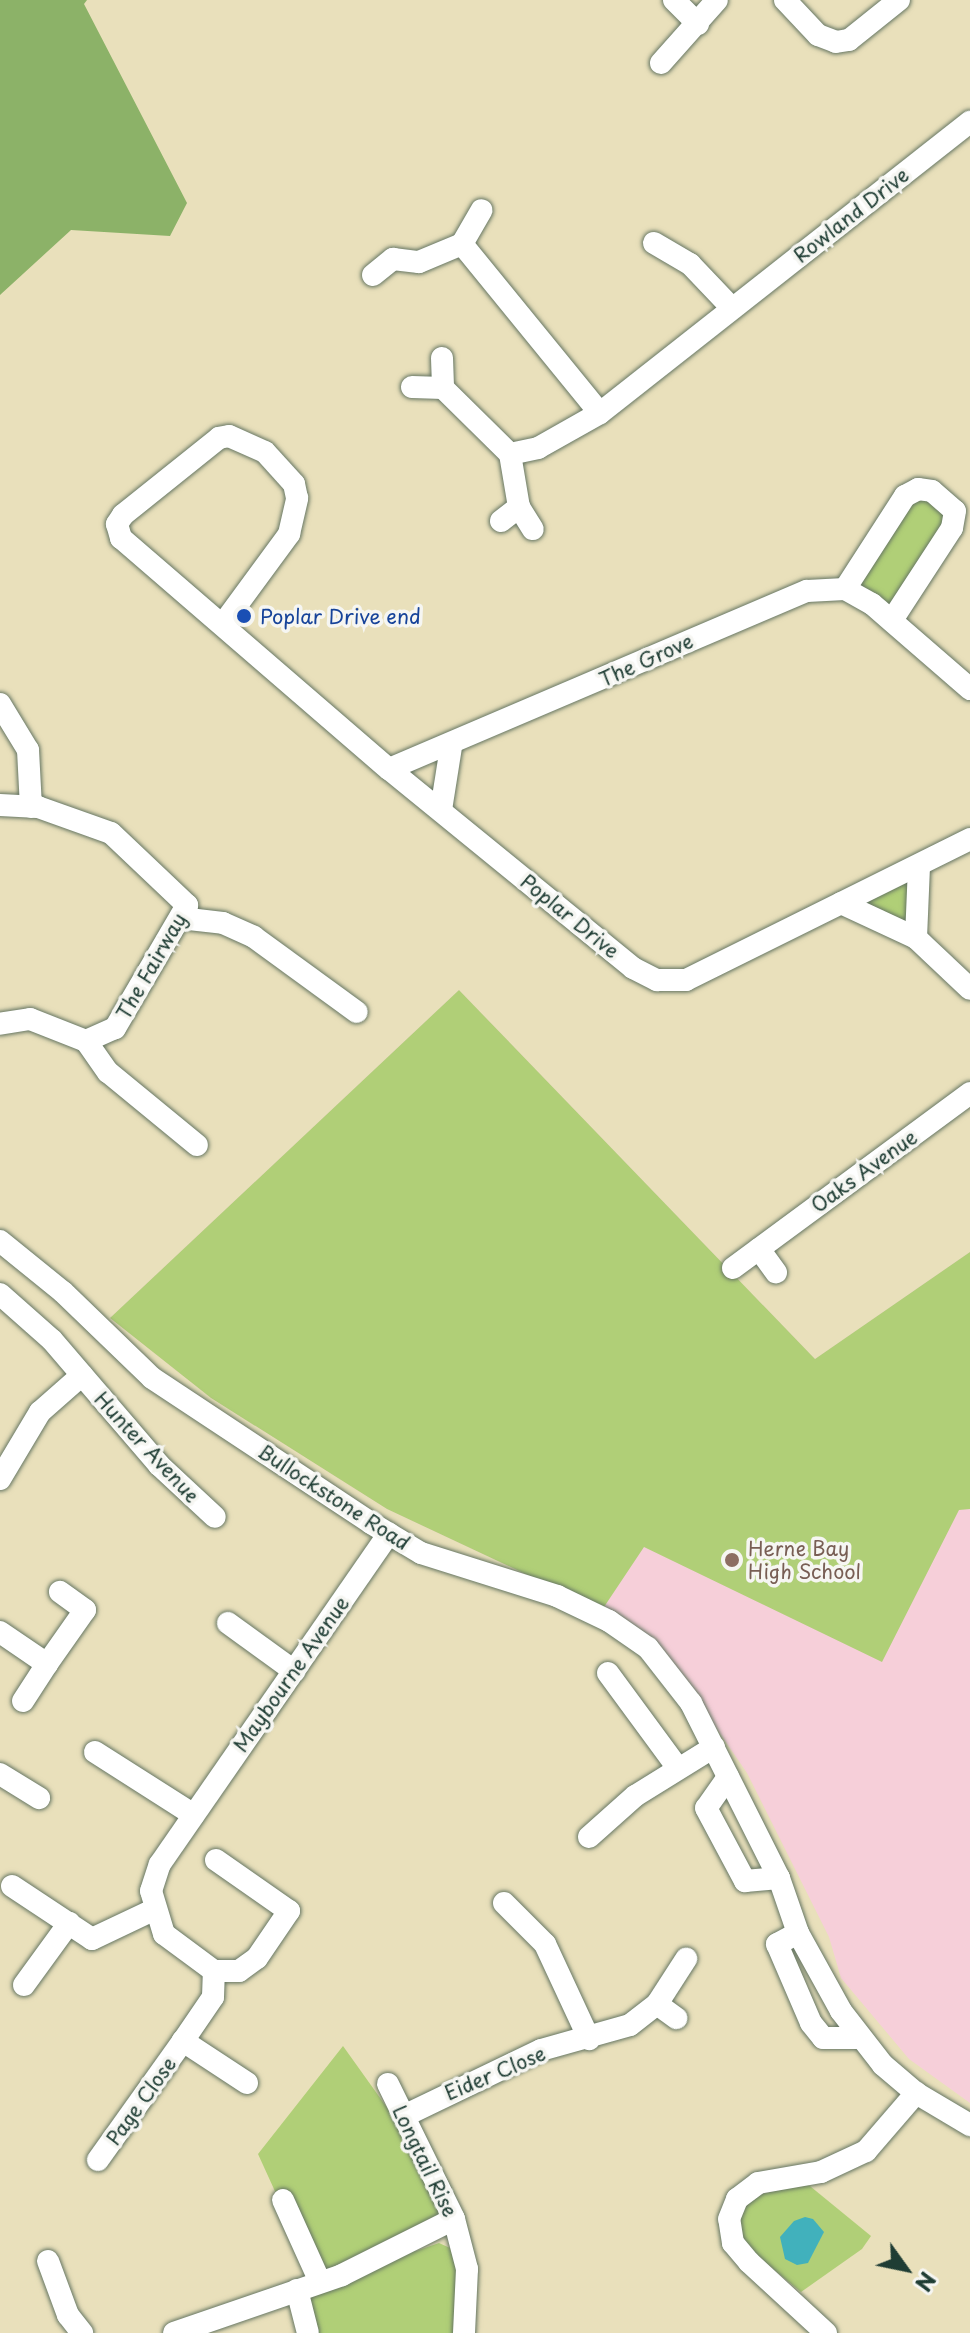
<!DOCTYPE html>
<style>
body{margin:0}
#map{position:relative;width:970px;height:2333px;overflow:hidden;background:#e9e0bb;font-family:"Playpen Sans",sans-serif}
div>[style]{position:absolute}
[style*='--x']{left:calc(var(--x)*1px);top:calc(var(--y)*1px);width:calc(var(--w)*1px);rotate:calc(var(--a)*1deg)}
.built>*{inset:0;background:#f6cfd9}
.green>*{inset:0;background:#b0cf77}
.forest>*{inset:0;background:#8cb268}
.water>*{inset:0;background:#41b1bc}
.roads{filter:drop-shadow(0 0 2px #667663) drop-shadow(0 0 2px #667663)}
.minor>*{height:22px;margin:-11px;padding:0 11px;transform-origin:11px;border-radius:11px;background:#fff}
.dots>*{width:22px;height:22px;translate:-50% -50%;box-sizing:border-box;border:4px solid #f6f6f2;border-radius:50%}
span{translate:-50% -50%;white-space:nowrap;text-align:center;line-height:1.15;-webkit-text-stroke:7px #f6f6f2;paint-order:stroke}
.street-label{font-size:20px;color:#1f3d34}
.transit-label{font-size:20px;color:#164399}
.left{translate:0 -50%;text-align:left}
.education-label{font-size:20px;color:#785e54}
.north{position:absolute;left:866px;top:2229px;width:80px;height:80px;-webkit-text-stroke:6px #f6f6f2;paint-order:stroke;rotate:123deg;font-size:22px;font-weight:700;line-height:32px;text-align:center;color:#1f3d34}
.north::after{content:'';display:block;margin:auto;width:28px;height:36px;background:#1f3d34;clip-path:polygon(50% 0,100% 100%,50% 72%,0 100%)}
</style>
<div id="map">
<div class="built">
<div style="clip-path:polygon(459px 990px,815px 1359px,970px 1252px,970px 2103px,909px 2059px,841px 1978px,829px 1937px,747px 1773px,706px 1713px,602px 1610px,387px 1509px,211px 1398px,110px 1318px)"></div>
</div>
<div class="green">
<div style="clip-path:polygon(918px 489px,955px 511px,892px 620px,845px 589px)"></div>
<div style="clip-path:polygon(919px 866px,916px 938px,841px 903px)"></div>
<div style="clip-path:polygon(459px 990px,815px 1359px,970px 1252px,970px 1509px,959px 1510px,882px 1662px,644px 1547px,602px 1610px,387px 1509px,211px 1398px,110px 1318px)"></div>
<div style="clip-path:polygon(343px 2046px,393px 2116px,437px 2199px,440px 2219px,409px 2247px,416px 2251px,439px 2243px,450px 2248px,458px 2275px,457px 2333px,315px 2333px,310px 2297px,320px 2290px,258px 2154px)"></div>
<div style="clip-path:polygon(805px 2182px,871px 2236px,862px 2249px,801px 2292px,744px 2245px,738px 2215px,752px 2197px)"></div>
</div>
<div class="forest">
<div style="clip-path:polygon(0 0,87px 0,84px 4px,187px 203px,170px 236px,71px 230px,0 295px)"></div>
</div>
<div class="water">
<div style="clip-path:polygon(805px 2217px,813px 2219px,824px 2232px,808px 2263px,797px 2265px,785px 2259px,780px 2237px,794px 2221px)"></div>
</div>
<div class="roads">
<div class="minor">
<div style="--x:674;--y:0;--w:34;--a:45"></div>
<div style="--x:785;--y:0;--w:48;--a:46.7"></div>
<div style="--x:818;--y:35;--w:19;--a:21"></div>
<div style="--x:836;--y:42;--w:13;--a:-9"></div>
<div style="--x:849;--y:40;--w:64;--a:-38.7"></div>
<div style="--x:661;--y:63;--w:84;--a:-48.4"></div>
<div style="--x:654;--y:243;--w:42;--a:30.3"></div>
<div style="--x:690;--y:264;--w:59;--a:46.4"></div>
<div style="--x:462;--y:244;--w:39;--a:-60"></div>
<div style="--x:373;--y:275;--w:26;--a:-39"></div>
<div style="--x:393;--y:259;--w:26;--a:7"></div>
<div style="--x:419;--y:262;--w:47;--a:-22.7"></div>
<div style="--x:462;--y:244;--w:218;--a:50.8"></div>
<div style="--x:442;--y:358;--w:30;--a:88"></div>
<div style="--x:412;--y:387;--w:31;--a:2"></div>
<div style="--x:443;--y:388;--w:94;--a:44.6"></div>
<div style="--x:510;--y:454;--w:54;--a:80.4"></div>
<div style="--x:519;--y:507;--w:26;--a:58"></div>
<div style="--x:510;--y:454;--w:29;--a:-12"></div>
<div style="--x:538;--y:448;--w:71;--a:-29.4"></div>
<div style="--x:600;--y:413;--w:471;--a:-38.2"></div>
<div style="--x:501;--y:521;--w:23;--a:-38"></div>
<div style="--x:845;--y:589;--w:111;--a:-57.2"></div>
<div style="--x:905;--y:496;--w:15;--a:-28"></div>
<div style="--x:918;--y:489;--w:14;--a:8"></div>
<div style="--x:932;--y:491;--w:30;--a:41"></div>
<div style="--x:955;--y:511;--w:17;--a:100"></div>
<div style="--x:952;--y:528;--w:110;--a:123.1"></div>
<div style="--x:223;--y:624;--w:112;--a:-53.7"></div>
<div style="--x:289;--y:534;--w:37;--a:-77"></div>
<div style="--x:297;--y:498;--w:14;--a:-102"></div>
<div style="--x:294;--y:484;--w:43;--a:-132.2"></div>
<div style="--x:265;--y:452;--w:39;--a:-156"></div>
<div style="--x:229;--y:436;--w:10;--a:169"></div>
<div style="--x:219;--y:438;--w:123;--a:141.3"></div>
<div style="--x:123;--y:515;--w:11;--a:124"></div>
<div style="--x:117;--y:524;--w:15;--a:74"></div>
<div style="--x:121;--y:538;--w:354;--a:40.8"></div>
<div style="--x:389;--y:769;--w:315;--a:39.2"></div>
<div style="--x:633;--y:968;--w:27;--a:27"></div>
<div style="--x:657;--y:980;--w:29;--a:0"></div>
<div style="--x:686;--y:980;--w:317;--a:-26.4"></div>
<div style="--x:0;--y:704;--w:54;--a:58.7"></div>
<div style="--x:28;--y:750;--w:57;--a:87"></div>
<div style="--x:389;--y:769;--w:454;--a:-23.1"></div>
<div style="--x:807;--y:591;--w:38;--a:-3"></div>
<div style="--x:845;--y:589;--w:31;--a:29"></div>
<div style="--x:872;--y:604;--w:130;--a:40.9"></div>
<div style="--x:0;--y:805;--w:38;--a:3"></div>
<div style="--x:38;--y:807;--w:77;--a:19.6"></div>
<div style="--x:111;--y:833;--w:105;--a:43.5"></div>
<div style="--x:187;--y:905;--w:143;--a:120.3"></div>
<div style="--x:115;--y:1028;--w:32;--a:156"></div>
<div style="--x:86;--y:1041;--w:60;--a:-158.6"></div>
<div style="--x:30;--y:1019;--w:30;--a:171"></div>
<div style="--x:441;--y:810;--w:64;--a:-81"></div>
<div style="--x:841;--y:903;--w:83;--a:25"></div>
<div style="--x:916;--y:938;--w:74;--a:43.4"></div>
<div style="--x:180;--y:918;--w:43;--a:6.6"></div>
<div style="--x:223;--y:923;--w:34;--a:24"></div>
<div style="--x:254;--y:937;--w:127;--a:36.1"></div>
<div style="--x:916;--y:938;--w:72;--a:-87.6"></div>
<div style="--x:86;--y:1041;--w:38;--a:55"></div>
<div style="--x:108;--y:1072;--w:115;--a:39.4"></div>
<div style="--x:0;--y:1241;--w:81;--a:39"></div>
<div style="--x:63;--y:1292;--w:124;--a:44"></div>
<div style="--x:152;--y:1378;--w:263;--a:33.5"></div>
<div style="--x:371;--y:1523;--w:58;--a:31"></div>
<div style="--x:421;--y:1553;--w:143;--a:17.5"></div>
<div style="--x:557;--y:1596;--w:58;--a:25.7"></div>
<div style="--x:609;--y:1621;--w:47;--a:34.7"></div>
<div style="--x:648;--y:1648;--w:70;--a:52"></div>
<div style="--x:691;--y:1703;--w:196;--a:63.3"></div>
<div style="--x:779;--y:1878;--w:58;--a:70.9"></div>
<div style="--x:798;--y:1933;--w:89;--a:61.1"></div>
<div style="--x:841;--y:2011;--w:68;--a:52.1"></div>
<div style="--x:883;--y:2065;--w:43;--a:40.3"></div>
<div style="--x:916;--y:2093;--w:63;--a:30.7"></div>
<div style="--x:759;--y:1249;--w:29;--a:54"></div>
<div style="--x:733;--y:1268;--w:295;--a:-36.4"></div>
<div style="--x:0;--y:1294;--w:69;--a:41.5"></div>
<div style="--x:52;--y:1340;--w:165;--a:49.4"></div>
<div style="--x:159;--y:1465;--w:76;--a:42.9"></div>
<div style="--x:0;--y:1479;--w:78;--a:-59.2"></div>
<div style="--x:40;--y:1412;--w:56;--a:-41.4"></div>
<div style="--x:228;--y:1623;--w:82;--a:36"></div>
<div style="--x:0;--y:1632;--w:57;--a:34.2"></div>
<div style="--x:47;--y:1664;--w:44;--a:123"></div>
<div style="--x:47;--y:1664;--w:66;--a:-54.9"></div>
<div style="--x:85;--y:1610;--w:31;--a:-144"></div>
<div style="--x:608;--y:1673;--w:117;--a:53.7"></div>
<div style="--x:95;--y:1752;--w:117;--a:32.5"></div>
<div style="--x:0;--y:1774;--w:46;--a:31.6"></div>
<div style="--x:728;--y:1777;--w:38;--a:125"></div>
<div style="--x:706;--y:1808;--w:83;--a:61.9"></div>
<div style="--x:745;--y:1881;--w:34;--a:-5"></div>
<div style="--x:589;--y:1837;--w:62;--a:-41.7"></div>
<div style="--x:635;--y:1796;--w:93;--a:-31.8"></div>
<div style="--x:12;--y:1886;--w:96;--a:33.5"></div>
<div style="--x:92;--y:1939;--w:68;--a:-25.4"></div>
<div style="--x:504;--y:1903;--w:58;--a:45"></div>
<div style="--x:545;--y:1944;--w:105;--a:65.1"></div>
<div style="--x:798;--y:1933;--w:24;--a:152"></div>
<div style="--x:777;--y:1944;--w:86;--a:66.7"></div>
<div style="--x:811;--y:2023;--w:19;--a:51"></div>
<div style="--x:823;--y:2038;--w:36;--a:0"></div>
<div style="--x:214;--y:1971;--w:25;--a:0"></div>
<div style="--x:239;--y:1971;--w:22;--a:-36"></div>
<div style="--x:257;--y:1958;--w:57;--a:-55.8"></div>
<div style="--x:289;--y:1911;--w:89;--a:-145.1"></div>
<div style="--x:24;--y:1985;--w:77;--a:-54"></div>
<div style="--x:657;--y:2004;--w:24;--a:36"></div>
<div style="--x:247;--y:2083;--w:77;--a:-146.7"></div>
<div style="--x:183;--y:2041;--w:53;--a:-55.7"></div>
<div style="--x:213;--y:1997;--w:26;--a:-88"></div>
<div style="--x:214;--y:1971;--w:62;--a:-143.5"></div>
<div style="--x:164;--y:1934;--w:45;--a:-106.8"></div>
<div style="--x:151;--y:1891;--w:28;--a:-72"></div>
<div style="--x:160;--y:1864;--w:402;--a:-55.3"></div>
<div style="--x:388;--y:2084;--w:150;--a:63.9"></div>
<div style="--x:454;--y:2219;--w:52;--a:75.4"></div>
<div style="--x:467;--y:2269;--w:64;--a:92.7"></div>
<div style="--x:406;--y:2115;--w:150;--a:-25.7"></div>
<div style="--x:541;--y:2050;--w:92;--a:-15.7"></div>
<div style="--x:630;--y:2025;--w:34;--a:-38"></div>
<div style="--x:657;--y:2004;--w:54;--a:-57.2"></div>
<div style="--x:98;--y:2160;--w:146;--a:-54.5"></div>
<div style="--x:283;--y:2200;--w:90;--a:65.7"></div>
<div style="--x:48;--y:2261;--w:58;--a:69.7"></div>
<div style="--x:68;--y:2315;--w:23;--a:52"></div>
<div style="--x:297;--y:2290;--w:44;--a:75.7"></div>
<div style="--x:174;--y:2333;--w:178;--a:-19"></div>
<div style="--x:342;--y:2275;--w:125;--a:-26.6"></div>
<div style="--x:826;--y:2333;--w:105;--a:-137.3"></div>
<div style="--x:749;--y:2262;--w:25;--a:-130"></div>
<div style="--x:733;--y:2243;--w:24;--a:-99"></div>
<div style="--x:729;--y:2219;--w:22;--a:-68"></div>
<div style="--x:737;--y:2199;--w:26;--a:-37"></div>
<div style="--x:758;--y:2183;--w:64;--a:-9.9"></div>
<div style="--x:821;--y:2172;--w:50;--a:-25"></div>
<div style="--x:866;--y:2151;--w:77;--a:-49.2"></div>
</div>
</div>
<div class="dots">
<div style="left:244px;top:616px;background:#1a4fb4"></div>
<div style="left:732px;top:1560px;background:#8d6e63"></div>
</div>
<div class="street-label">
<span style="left:851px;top:215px;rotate:-38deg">Rowland Drive</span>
<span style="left:646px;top:660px;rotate:-24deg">The Grove</span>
<span style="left:570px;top:916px;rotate:39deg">Poplar Drive</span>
<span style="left:151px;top:966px;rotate:-60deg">The Fairway</span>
<span style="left:864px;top:1171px;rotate:-36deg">Oaks Avenue</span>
<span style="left:147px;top:1447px;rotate:47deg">Hunter Avenue</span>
<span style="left:334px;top:1497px;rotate:33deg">Bullockstone Road</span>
<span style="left:291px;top:1674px;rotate:-55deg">Maybourne Avenue</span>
<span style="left:495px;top:2073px;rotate:-23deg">Eider Close</span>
<span style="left:141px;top:2101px;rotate:-54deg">Page Close</span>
<span style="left:425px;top:2161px;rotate:64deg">Longtail Rise</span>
</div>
<div class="transit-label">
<span class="left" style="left:260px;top:616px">Poplar Drive end</span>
</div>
<div class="education-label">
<span class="left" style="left:748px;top:1560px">Herne Bay<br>High School</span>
</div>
<div class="north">N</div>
</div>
